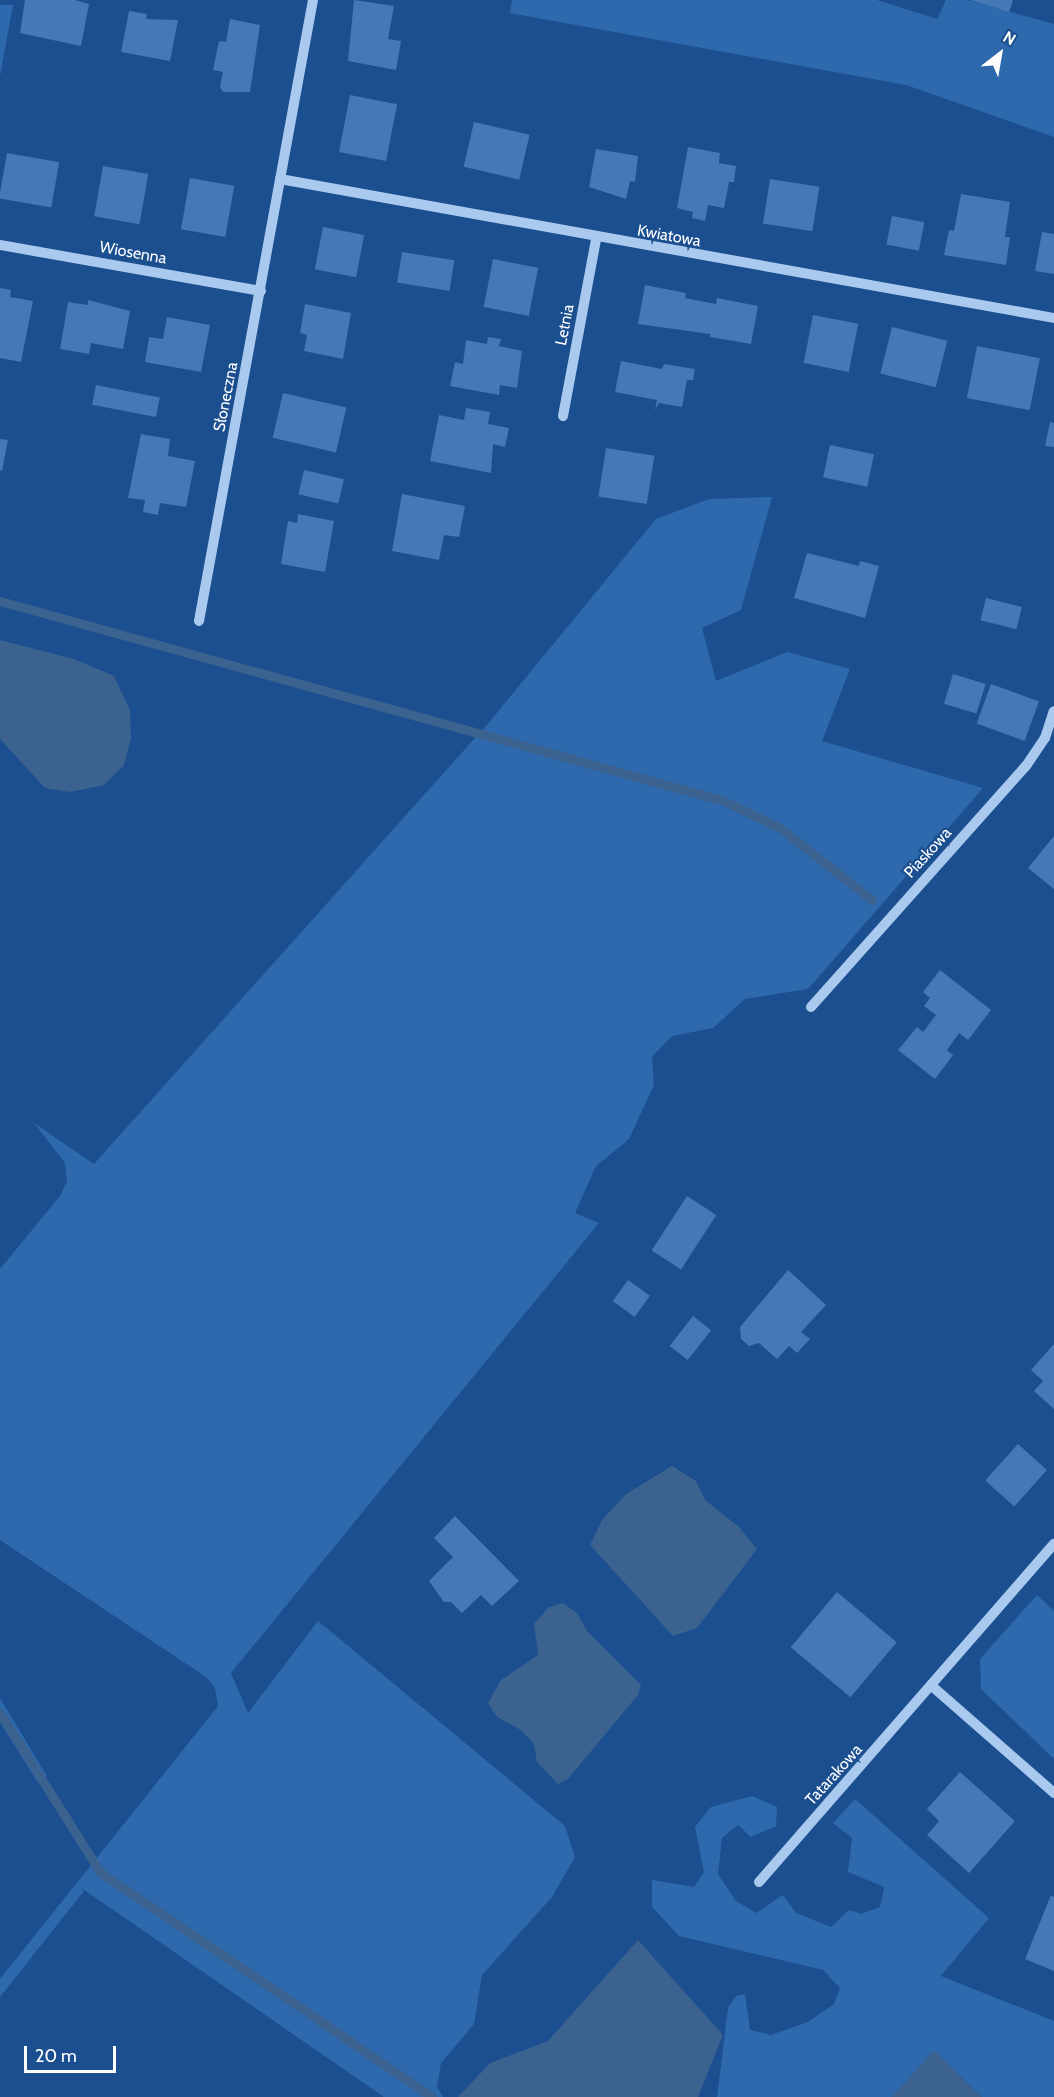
<!DOCTYPE html>
<meta charset="utf-8">
<style>
body{margin:0}
#map{position:relative;width:1054px;height:2097px;overflow:hidden;background:#1b4f8f;font-family:Cabin,sans-serif}
div>[style]{position:absolute}
[style*='--x']{left:calc(var(--x)*1px);top:calc(var(--y)*1px);width:calc(var(--w)*1px);rotate:calc(var(--a)*1deg)}
.green>*{inset:0;background:#2e69ad}
.water>*{inset:0;background:#3c6290}
.stream>*{height:9px;margin:-4.5px;padding:0 4.5px;transform-origin:4.5px;border-radius:4.5px;background:#3c6290}
.building>*{inset:0;background:#4478b7;transform-origin:0 0}
.minor>*{height:10px;margin:-5px;padding:0 5px;transform-origin:5px;border-radius:5px;background:#a9c9ee}
span{translate:-50% -50%;white-space:nowrap;text-align:center;line-height:1.15;-webkit-text-stroke:4.5px #1b4f8f;paint-order:stroke}
.street-label{font-size:16px;color:#fff}
.north{position:absolute;left:970px;top:24px;width:60px;height:60px;-webkit-text-stroke:4px #1b4f8f;paint-order:stroke;rotate:31deg;font-size:16px;font-weight:700;line-height:24px;text-align:center;color:#fff}
.north::after{content:'';display:block;margin:auto;width:21px;height:27px;background:#fff;clip-path:polygon(50% 0,100% 100%,50% 72%,0 100%)}
.scale{position:absolute;left:24px;top:2046px;width:92px;height:27px;box-sizing:border-box;border:3px solid #fff;border-top:0;padding-left:8px;font-size:18px;line-height:21px;white-space:nowrap;color:#fff;-webkit-text-stroke:4px #1b4f8f;paint-order:stroke}
</style>
<div id="map">
<div class="green">
<div style="clip-path:polygon(512px 0,877px 0,937px 19px,946px 0,968px 0,1054px 24px,1054px 137px,906px 85px,510px 13px)"></div>
<div style="clip-path:polygon(0 5px,13px 5px,0 76px)"></div>
<div style="clip-path:polygon(772px 497px,741px 610px,702px 628px,716px 681px,787px 652px,850px 669px,822px 741px,983px 788px,808px 989px,745px 999px,713px 1028px,672px 1036px,652px 1057px,654px 1085px,629px 1139px,596px 1166px,575px 1213px,599px 1223px,231px 1673px,248px 1713px,318px 1621px,565px 1826px,575px 1857px,552px 1897px,482px 1975px,474px 2024px,441px 2063px,437px 2087px,443px 2097px,384px 2097px,80px 1887px,84px 1891px,0 1997px,0 1979px,218px 1706px,215px 1688px,206px 1677px,0 1540px,0 1269px,60px 1196px,67px 1181px,65px 1163px,34px 1123px,94px 1164px,491px 720px,656px 519px,709px 499px)"></div>
<div style="clip-path:polygon(1037px 1595px,1054px 1611px,1054px 1759px,981px 1689px,980px 1659px)"></div>
<div style="clip-path:polygon(0 1698px,47px 1776px,37px 1781px,0 1722px)"></div>
<div style="clip-path:polygon(752px 1796px,777px 1807px,776px 1826px,751px 1837px,738px 1825px,722px 1838px,718px 1874px,736px 1901px,756px 1913px,783px 1895px,796px 1913px,831px 1927px,849px 1910px,861px 1914px,880px 1907px,884px 1887px,848px 1872px,852px 1838px,833px 1823px,855px 1799px,989px 1918px,941px 1976px,1054px 2021px,1054px 2097px,982px 2097px,934px 2051px,892px 2097px,717px 2097px,728px 2008px,736px 1996px,745px 1994px,750px 2030px,771px 2035px,808px 2022px,834px 2004px,840px 1988px,823px 1970px,679px 1936px,652px 1907px,652px 1880px,694px 1887px,704px 1872px,695px 1827px,711px 1807px)"></div>
</div>
<div class="water">
<div style="clip-path:polygon(0 640px,74px 659px,114px 676px,130px 710px,131px 739px,124px 765px,104px 785px,70px 792px,45px 788px,0 739px)"></div>
<div style="clip-path:polygon(672px 1466px,696px 1481px,705px 1500px,739px 1527px,757px 1549px,697px 1628px,673px 1636px,590px 1545px,602px 1520px,626px 1494px)"></div>
<div style="clip-path:polygon(563px 1603px,577px 1613px,587px 1631px,641px 1685px,638px 1695px,568px 1779px,558px 1784px,537px 1762px,534px 1744px,521px 1730px,497px 1717px,488px 1703px,501px 1680px,538px 1655px,534px 1624px,549px 1607px)"></div>
<div style="clip-path:polygon(638px 1940px,723px 2035px,698px 2097px,458px 2097px,490px 2063px,548px 2041px)"></div>
<div style="clip-path:polygon(934px 2050px,969px 2085px,982px 2097px,892px 2097px)"></div>
</div>
<div class="stream">
<div style="--x:0;--y:601;--w:751;--a:15.44"></div>
<div style="--x:724;--y:801;--w:62;--a:25.7"></div>
<div style="--x:780;--y:828;--w:117;--a:38"></div>
<div style="--x:0;--y:1713;--w:188;--a:57.8"></div>
<div style="--x:100;--y:1872;--w:401;--a:34.1"></div>
</div>
<div class="building">
<div style="clip-path:polygon(25px 0,75px 0,89px 4px,81px 46px,20px 33px)"></div>
<div style="clip-path:polygon(354px 0,394px 6px,388px 39px,401px 41px,396px 70px,348px 61px)"></div>
<div style="clip-path:polygon(970px 0,1013px 0,1009px 12px)"></div>
<div style="clip-path:polygon(129px 11px,147px 14px,146px 19px,178px 20px,170px 61px,121px 52px)"></div>
<div style="clip-path:polygon(230px 19px,260px 25px,250px 92px,223px 92px,220px 87px,223px 72px,213px 70px,219px 41px,226px 42px)"></div>
<div style="left:350px;top:95px;width:48px;height:58px;rotate:11deg"></div>
<div style="left:474px;top:122px;width:57px;height:46px;rotate:13deg"></div>
<div style="clip-path:polygon(688px 147px,720px 153px,719px 163px,736px 166px,734px 182px,729px 182px,724px 208px,708px 205px,705px 221px,692px 218px,693px 212px,677px 208px)"></div>
<div style="clip-path:polygon(596px 149px,638px 156px,635px 182px,630px 181px,626px 199px,589px 187px)"></div>
<div style="left:7px;top:153px;width:53px;height:46px;rotate:10deg"></div>
<div style="left:103px;top:166px;width:46px;height:51px;rotate:10deg"></div>
<div style="left:190px;top:178px;width:45px;height:52px;rotate:10deg"></div>
<div style="left:770px;top:179px;width:50px;height:45px;rotate:9deg"></div>
<div style="clip-path:polygon(961px 194px,1010px 202px,1005px 237px,1010px 237px,1006px 265px,944px 255px,949px 230px,954px 231px)"></div>
<div style="left:892px;top:216px;width:33px;height:29px;rotate:11deg"></div>
<div style="left:323px;top:227px;width:42px;height:43px;rotate:11deg"></div>
<div style="clip-path:polygon(1042px 232px,1054px 234px,1054px 274px,1035px 271px)"></div>
<div style="left:402px;top:252px;width:53px;height:31px;rotate:9deg"></div>
<div style="left:493px;top:259px;width:46px;height:49px;rotate:11deg"></div>
<div style="clip-path:polygon(645px 285px,686px 293px,685px 298px,716px 304px,717px 298px,758px 306px,751px 344px,710px 337px,710px 334px,638px 324px)"></div>
<div style="clip-path:polygon(0 288px,11px 290px,10px 297px,33px 301px,21px 362px,0 358px)"></div>
<div style="clip-path:polygon(88px 300px,130px 311px,123px 349px,91px 343px,89px 354px,60px 349px,68px 302px,88px 305px)"></div>
<div style="clip-path:polygon(305px 304px,351px 313px,343px 359px,304px 351px,307px 335px,300px 333px)"></div>
<div style="left:813px;top:315px;width:46px;height:49px;rotate:11deg"></div>
<div style="clip-path:polygon(167px 317px,210px 325px,201px 372px,145px 362px,149px 337px,163px 339px)"></div>
<div style="left:892px;top:327px;width:57px;height:48px;rotate:14deg"></div>
<div style="clip-path:polygon(488px 337px,501px 339px,499px 346px,522px 351px,517px 388px,500px 385px,499px 395px,450px 386px,455px 362px,463px 364px,466px 340px,487px 344px)"></div>
<div style="left:977px;top:346px;width:64px;height:53px;rotate:11deg"></div>
<div style="clip-path:polygon(621px 361px,662px 369px,664px 364px,695px 369px,693px 380px,687px 380px,682px 407px,659px 403px,655px 410px,657px 400px,615px 392px)"></div>
<div style="left:96px;top:385px;width:65px;height:20px;rotate:11deg"></div>
<div style="left:283px;top:393px;width:65px;height:46px;rotate:13deg"></div>
<div style="clip-path:polygon(466px 408px,490px 412px,488px 424px,509px 428px,505px 447px,493px 444px,491px 473px,430px 461px,439px 415px,464px 420px)"></div>
<div style="clip-path:polygon(1050px 422px,1054px 423px,1054px 447px,1045px 446px)"></div>
<div style="clip-path:polygon(141px 434px,170px 439px,168px 456px,195px 461px,186px 507px,160px 503px,158px 515px,143px 512px,145px 500px,128px 498px)"></div>
<div style="clip-path:polygon(0 439px,8px 440px,2px 471px,0 470px)"></div>
<div style="left:830px;top:445px;width:45px;height:33px;rotate:12deg"></div>
<div style="left:606px;top:448px;width:49px;height:49px;rotate:9deg"></div>
<div style="left:304px;top:470px;width:41px;height:25px;rotate:13deg"></div>
<div style="clip-path:polygon(402px 494px,465px 506px,459px 537px,444px 535px,439px 560px,392px 551px)"></div>
<div style="clip-path:polygon(298px 514px,334px 521px,325px 572px,281px 564px,288px 521px,297px 523px)"></div>
<div style="clip-path:polygon(807px 553px,859px 566px,860px 561px,879px 566px,865px 618px,794px 598px)"></div>
<div style="left:986px;top:598px;width:37px;height:23px;rotate:14deg"></div>
<div style="left:953px;top:674px;width:34px;height:31px;rotate:17deg"></div>
<div style="left:991px;top:684px;width:51px;height:42px;rotate:20deg"></div>
<div style="clip-path:polygon(1054px 836px,1054px 889px,1028px 868px)"></div>
<div style="clip-path:polygon(940px 970px,991px 1010px,968px 1040px,959px 1033px,947px 1050px,953px 1055px,935px 1079px,898px 1050px,917px 1027px,923px 1032px,936px 1015px,924px 1006px,930px 998px,923px 992px)"></div>
<div style="left:687px;top:1196px;width:35px;height:65px;rotate:33deg"></div>
<div style="clip-path:polygon(788px 1270px,826px 1305px,801px 1332px,810px 1339px,797px 1353px,789px 1346px,777px 1359px,759px 1343px,749px 1346px,741px 1339px,740px 1327px)"></div>
<div style="left:628px;top:1280px;width:27px;height:26px;rotate:36deg"></div>
<div style="left:693px;top:1316px;width:23px;height:38px;rotate:38deg"></div>
<div style="clip-path:polygon(1054px 1344px,1054px 1409px,1034px 1391px,1043px 1381px,1031px 1370px)"></div>
<div style="left:1018px;top:1444px;width:39px;height:49px;rotate:42deg"></div>
<div style="clip-path:polygon(455px 1516px,519px 1581px,492px 1606px,481px 1595px,462px 1613px,451px 1602px,444px 1602px,429px 1581px,453px 1557px,434px 1538px)"></div>
<div style="left:837px;top:1592px;width:78px;height:72px;rotate:40deg"></div>
<div style="clip-path:polygon(960px 1772px,1015px 1821px,969px 1873px,927px 1835px,939px 1821px,927px 1809px)"></div>
<div style="clip-path:polygon(1051px 1895px,1054px 1897px,1054px 1971px,1025px 1959px)"></div>
</div>
<div class="minor">
<div style="--x:280;--y:179;--w:786;--a:10.18"></div>
<div style="--x:0;--y:245;--w:265;--a:10"></div>
<div style="--x:563;--y:416;--w:180;--a:-79.4"></div>
<div style="--x:199;--y:621;--w:631;--a:-79.6"></div>
<div style="--x:811;--y:1007;--w:323;--a:-48.3"></div>
<div style="--x:1026;--y:766;--w:34;--a:-56"></div>
<div style="--x:1045;--y:738;--w:28;--a:-72"></div>
<div style="--x:933;--y:1687;--w:161;--a:41.2"></div>
<div style="--x:759;--y:1882;--w:449;--a:-48.9"></div>
</div>
<div class="street-label">
<span style="left:669px;top:236px;rotate:10deg">Kwiatowa</span>
<span style="left:133px;top:253px;rotate:10deg">Wiosenna</span>
<span style="left:565px;top:325px;rotate:-79deg">Letnia</span>
<span style="left:226px;top:397px;rotate:-79deg">Słoneczna</span>
<span style="left:928px;top:853px;rotate:-48deg">Piaskowa</span>
<span style="left:834px;top:1775px;rotate:-48deg">Tatarakowa</span>
</div>
<div class="north">N</div>
<div class="scale">20 m</div>
</div>
